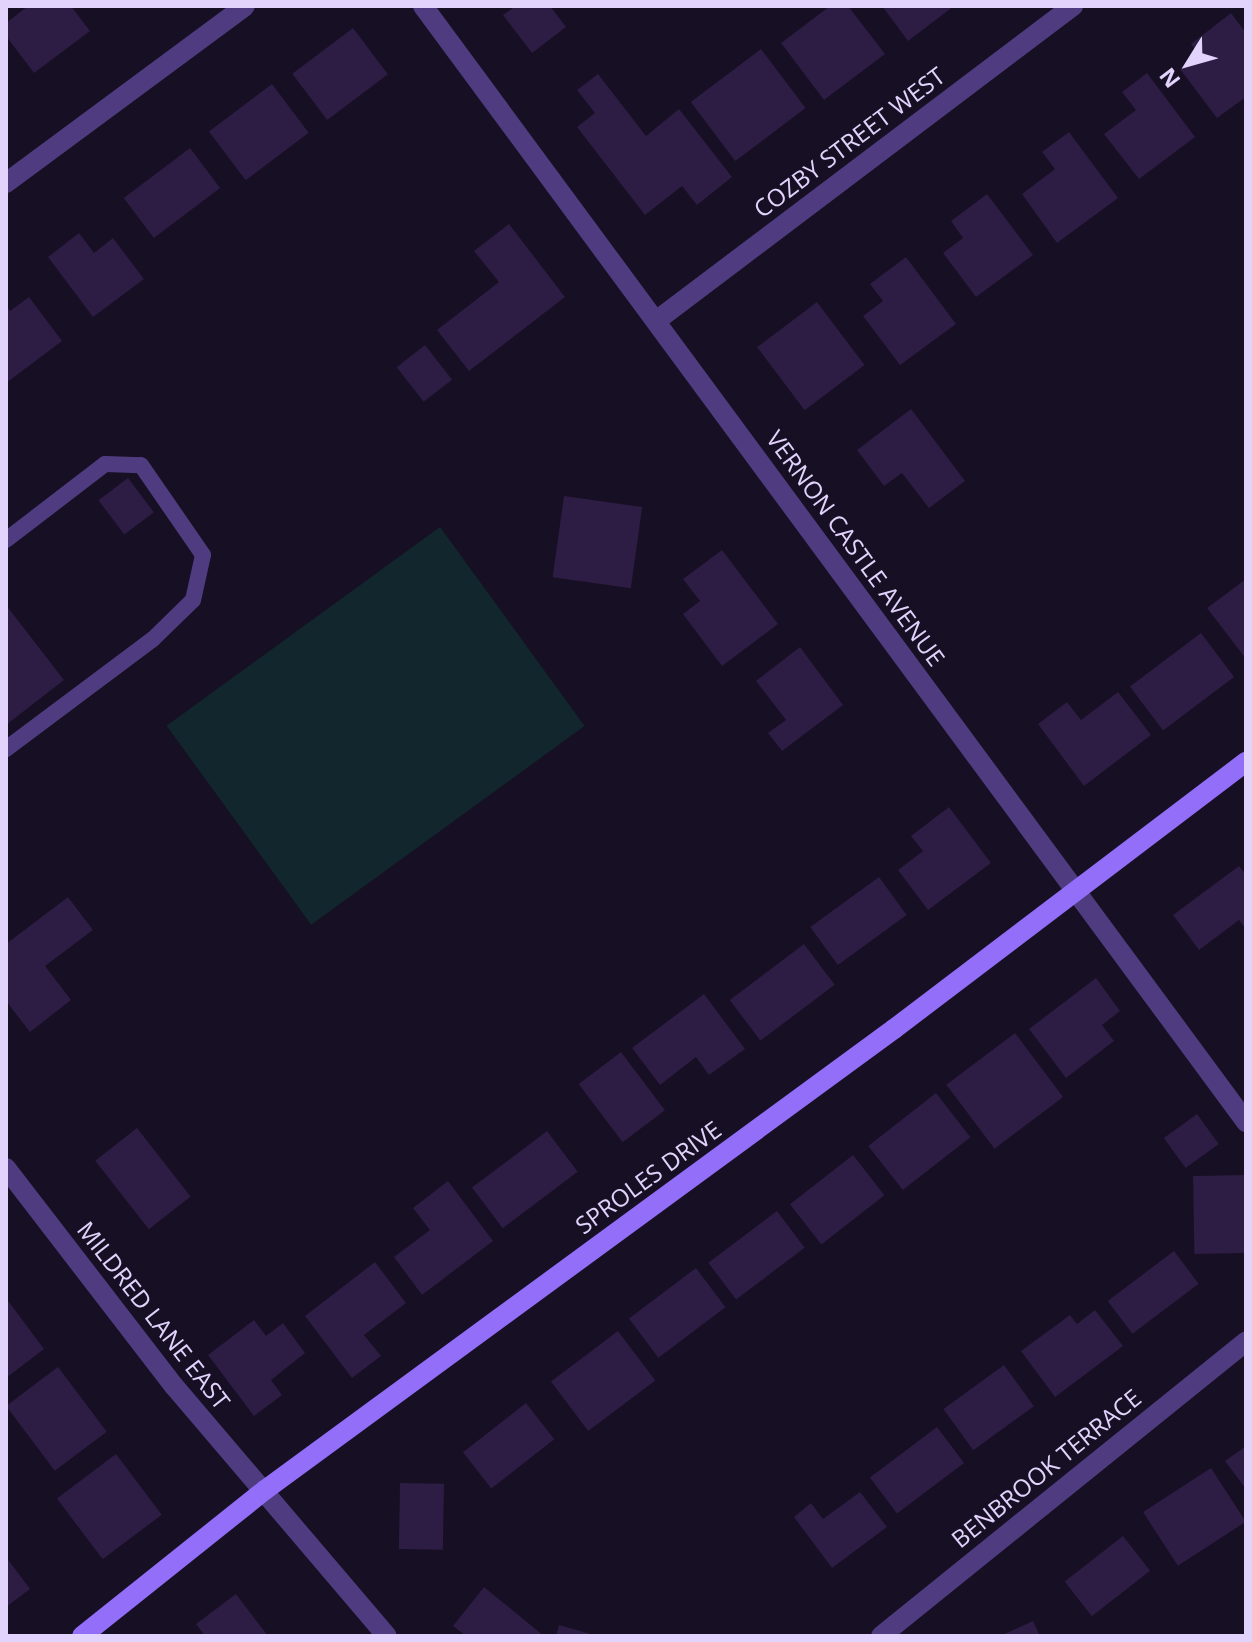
<!DOCTYPE html>
<style>
body{margin:0}
#map{position:relative;width:1252px;height:1642px;overflow:hidden;background:#170f23;font-family:"Open Sans",sans-serif}
div>[style]{position:absolute}
[style*='--x']{left:calc(var(--x)*1px);top:calc(var(--y)*1px);width:calc(var(--w)*1px);rotate:calc(var(--a)*1deg)}
.green>*{inset:0;background:#12272d;transform-origin:0 0}
.building>*{inset:0;background:#2d1c43;transform-origin:0 0}
.lane>*{height:16px;margin:-8px;padding:0 8px;transform-origin:8px;border-radius:8px;background:#4f3c80}
.street>*{height:20px;margin:-10px;padding:0 10px;transform-origin:10px;border-radius:10px;background:#4f3c80}
.secondary>*{height:20px;margin:-10px;padding:0 10px;transform-origin:10px;border-radius:10px;background:#926ef9}
span{translate:-50% -50%;white-space:nowrap;text-align:center;line-height:1.15;-webkit-text-stroke:6px #170f23;paint-order:stroke}
.street-label{font-size:24px;color:#e2d3fd}
.frame{position:absolute;inset:0;border:8px solid #e2d3fd;pointer-events:none}
.north{position:absolute;left:1148px;top:24px;width:80px;height:80px;-webkit-text-stroke:6px #170f23;paint-order:stroke;rotate:233deg;font-size:22px;font-weight:700;line-height:32px;text-align:center;color:#e2d3fd}
.north::after{content:'';display:block;margin:auto;width:28px;height:36px;background:#e2d3fd;clip-path:polygon(50% 0,100% 100%,50% 72%,0 100%)}
</style>
<div id="map">
<div class="green">
<div style="left:440px;top:527px;width:246px;height:338px;rotate:54deg"></div>
</div>
<div class="building">
<div style="clip-path:polygon(28px 6px,71px 6px,90px 31px,34px 73px,6px 36px,6px 23px)"></div>
<div style="clip-path:polygon(516px 6px,550px 6px,566px 27px,532px 53px,503px 15px)"></div>
<div style="clip-path:polygon(830px 6px,848px 6px,885px 54px,824px 100px,781px 43px)"></div>
<div style="clip-path:polygon(882px 6px,954px 6px,908px 41px)"></div>
<div style="clip-path:polygon(1231px 13px,1246px 33px,1246px 97px,1217px 118px,1180px 69px,1199px 55px,1191px 44px)"></div>
<div style="left:353px;top:28px;width:58px;height:76px;rotate:53deg"></div>
<div style="left:761px;top:49px;width:74px;height:88px;rotate:53deg"></div>
<div style="clip-path:polygon(1147px 73px,1195px 137px,1139px 179px,1104px 134px,1136px 110px,1122px 92px)"></div>
<div style="clip-path:polygon(598px 74px,646px 136px,679px 109px,732px 177px,697px 205px,682px 186px,645px 215px,577px 127px,595px 113px,577px 90px)"></div>
<div style="left:272px;top:84px;width:61px;height:79px;rotate:53deg"></div>
<div style="clip-path:polygon(1069px 132px,1118px 198px,1057px 243px,1022px 194px,1055px 169px,1042px 152px)"></div>
<div style="left:190px;top:148px;width:50px;height:83px;rotate:53deg"></div>
<div style="clip-path:polygon(987px 194px,1033px 255px,976px 297px,943px 253px,963px 238px,951px 221px)"></div>
<div style="clip-path:polygon(509px 224px,565px 297px,469px 371px,437px 330px,499px 282px,474px 251px)"></div>
<div style="clip-path:polygon(79px 233px,94px 253px,113px 238px,144px 279px,93px 317px,48px 257px)"></div>
<div style="clip-path:polygon(906px 257px,956px 324px,900px 365px,863px 316px,883px 301px,870px 284px)"></div>
<div style="clip-path:polygon(29px 297px,62px 341px,6px 383px,6px 306px,10px 311px)"></div>
<div style="left:817px;top:302px;width:79px;height:75px;rotate:53deg"></div>
<div style="left:425px;top:345px;width:44px;height:36px;rotate:52deg"></div>
<div style="clip-path:polygon(911px 409px,965px 481px,929px 508px,902px 473px,884px 486px,857px 450px)"></div>
<div style="left:128px;top:478px;width:43px;height:37px;rotate:53deg"></div>
<div style="left:564px;top:496px;width:79px;height:82px;rotate:8deg"></div>
<div style="clip-path:polygon(722px 550px,778px 624px,722px 666px,683px 614px,700px 601px,683px 579px)"></div>
<div style="clip-path:polygon(1246px 579px,1246px 659px,1207px 608px)"></div>
<div style="clip-path:polygon(6px 605px,64px 680px,6px 725px)"></div>
<div style="left:1201px;top:633px;width:55px;height:89px;rotate:53deg"></div>
<div style="clip-path:polygon(800px 647px,843px 705px,782px 751px,768px 733px,786px 720px,756px 681px)"></div>
<div style="clip-path:polygon(1118px 692px,1151px 735px,1084px 786px,1038px 724px,1067px 702px,1081px 720px)"></div>
<div style="clip-path:polygon(949px 807px,991px 863px,928px 910px,898px 870px,923px 851px,911px 836px)"></div>
<div style="clip-path:polygon(1239px 866px,1246px 875px,1246px 929px,1239px 920px,1199px 950px,1173px 915px)"></div>
<div style="left:879px;top:877px;width:47px;height:85px;rotate:54deg"></div>
<div style="clip-path:polygon(68px 897px,93px 930px,45px 966px,71px 1000px,30px 1032px,6px 1001px,6px 944px)"></div>
<div style="left:804px;top:944px;width:51px;height:93px;rotate:53deg"></div>
<div style="clip-path:polygon(1096px 978px,1120px 1011px,1102px 1025px,1114px 1041px,1066px 1078px,1029px 1029px)"></div>
<div style="clip-path:polygon(704px 994px,745px 1049px,709px 1075px,696px 1057px,660px 1085px,632px 1048px)"></div>
<div style="left:1015px;top:1033px;width:80px;height:86px;rotate:53deg"></div>
<div style="left:621px;top:1052px;width:73px;height:53px;rotate:53deg"></div>
<div style="left:936px;top:1093px;width:56px;height:86px;rotate:52deg"></div>
<div style="left:1197px;top:1114px;width:37px;height:41px;rotate:54deg"></div>
<div style="left:137px;top:1128px;width:87px;height:53px;rotate:52deg"></div>
<div style="left:547px;top:1131px;width:51px;height:94px;rotate:53deg"></div>
<div style="left:853px;top:1155px;width:51px;height:80px;rotate:52deg"></div>
<div style="left:1245px;top:1175px;width:78px;height:52px;rotate:89deg"></div>
<div style="clip-path:polygon(448px 1181px,493px 1241px,422px 1295px,394px 1257px,430px 1230px,413px 1208px)"></div>
<div style="left:777px;top:1211px;width:46px;height:86px;rotate:53deg"></div>
<div style="left:1174px;top:1251px;width:41px;height:83px;rotate:53deg"></div>
<div style="clip-path:polygon(375px 1262px,406px 1303px,364px 1335px,381px 1356px,352px 1378px,305px 1316px)"></div>
<div style="left:696px;top:1268px;width:49px;height:84px;rotate:53deg"></div>
<div style="clip-path:polygon(6px 1298px,44px 1349px,6px 1378px)"></div>
<div style="clip-path:polygon(1095px 1310px,1123px 1346px,1055px 1397px,1021px 1351px,1070px 1315px,1077px 1324px)"></div>
<div style="clip-path:polygon(254px 1320px,266px 1336px,283px 1323px,305px 1353px,271px 1380px,282px 1395px,254px 1416px,208px 1355px)"></div>
<div style="left:618px;top:1331px;width:62px;height:84px;rotate:53deg"></div>
<div style="left:1004px;top:1365px;width:51px;height:75px;rotate:54deg"></div>
<div style="left:58px;top:1367px;width:81px;height:65px;rotate:53deg"></div>
<div style="left:526px;top:1403px;width:46px;height:80px;rotate:52deg"></div>
<div style="left:937px;top:1427px;width:45px;height:84px;rotate:53deg"></div>
<div style="clip-path:polygon(1246px 1446px,1246px 1489px,1225px 1461px)"></div>
<div style="left:116px;top:1454px;width:76px;height:74px;rotate:53deg"></div>
<div style="left:1211px;top:1468px;width:64px;height:81px;rotate:57deg"></div>
<div style="left:400px;top:1483px;width:44px;height:66px;rotate:1deg"></div>
<div style="clip-path:polygon(860px 1492px,887px 1527px,832px 1568px,794px 1517px,811px 1503px,823px 1519px)"></div>
<div style="left:1123px;top:1536px;width:44px;height:74px;rotate:52deg"></div>
<div style="clip-path:polygon(6px 1557px,30px 1589px,6px 1607px)"></div>
<div style="clip-path:polygon(484px 1587px,544px 1636px,466px 1636px,453px 1626px)"></div>
<div style="clip-path:polygon(236px 1594px,268px 1636px,205px 1636px,196px 1624px)"></div>
<div style="clip-path:polygon(1033px 1621px,1040px 1636px,1000px 1636px)"></div>
<div style="clip-path:polygon(559px 1625px,594px 1635px,594px 1636px,556px 1636px)"></div>
</div>
<div class="lane">
<div style="--x:6;--y:540;--w:125;--a:-37.5"></div>
<div style="--x:105;--y:464;--w:36;--a:2"></div>
<div style="--x:141;--y:465;--w:109;--a:55.4"></div>
<div style="--x:203;--y:555;--w:46;--a:102.5"></div>
<div style="--x:193;--y:600;--w:56;--a:135.7"></div>
<div style="--x:153;--y:639;--w:184;--a:143.2"></div>
</div>
<div class="street">
<div style="--x:423;--y:6;--w:1387;--a:53.59"></div>
<div style="--x:6;--y:183;--w:297;--a:-36.5"></div>
<div style="--x:656;--y:321;--w:523;--a:-37.07"></div>
<div style="--x:6;--y:1168;--w:275;--a:52.4"></div>
<div style="--x:174;--y:1386;--w:328;--a:49.6"></div>
<div style="--x:881;--y:1636;--w:469;--a:-38.9"></div>
</div>
<div class="secondary">
<div style="--x:82;--y:1636;--w:234;--a:-38.6"></div>
<div style="--x:265;--y:1490;--w:780;--a:-36.24"></div>
<div style="--x:894;--y:1029;--w:442;--a:-37.2"></div>
</div>
<div class="street-label">
<span style="left:849px;top:142px;rotate:-37deg">COZBY STREET WEST</span>
<span style="left:856px;top:548px;rotate:54deg">VERNON CASTLE AVENUE</span>
<span style="left:648px;top:1177px;rotate:-36deg">SPROLES DRIVE</span>
<span style="left:154px;top:1315px;rotate:52deg">MILDRED LANE EAST</span>
<span style="left:1046px;top:1468px;rotate:-39deg">BENBROOK TERRACE</span>
</div>
<div class="frame"></div>
<div class="north">N</div>
</div>
